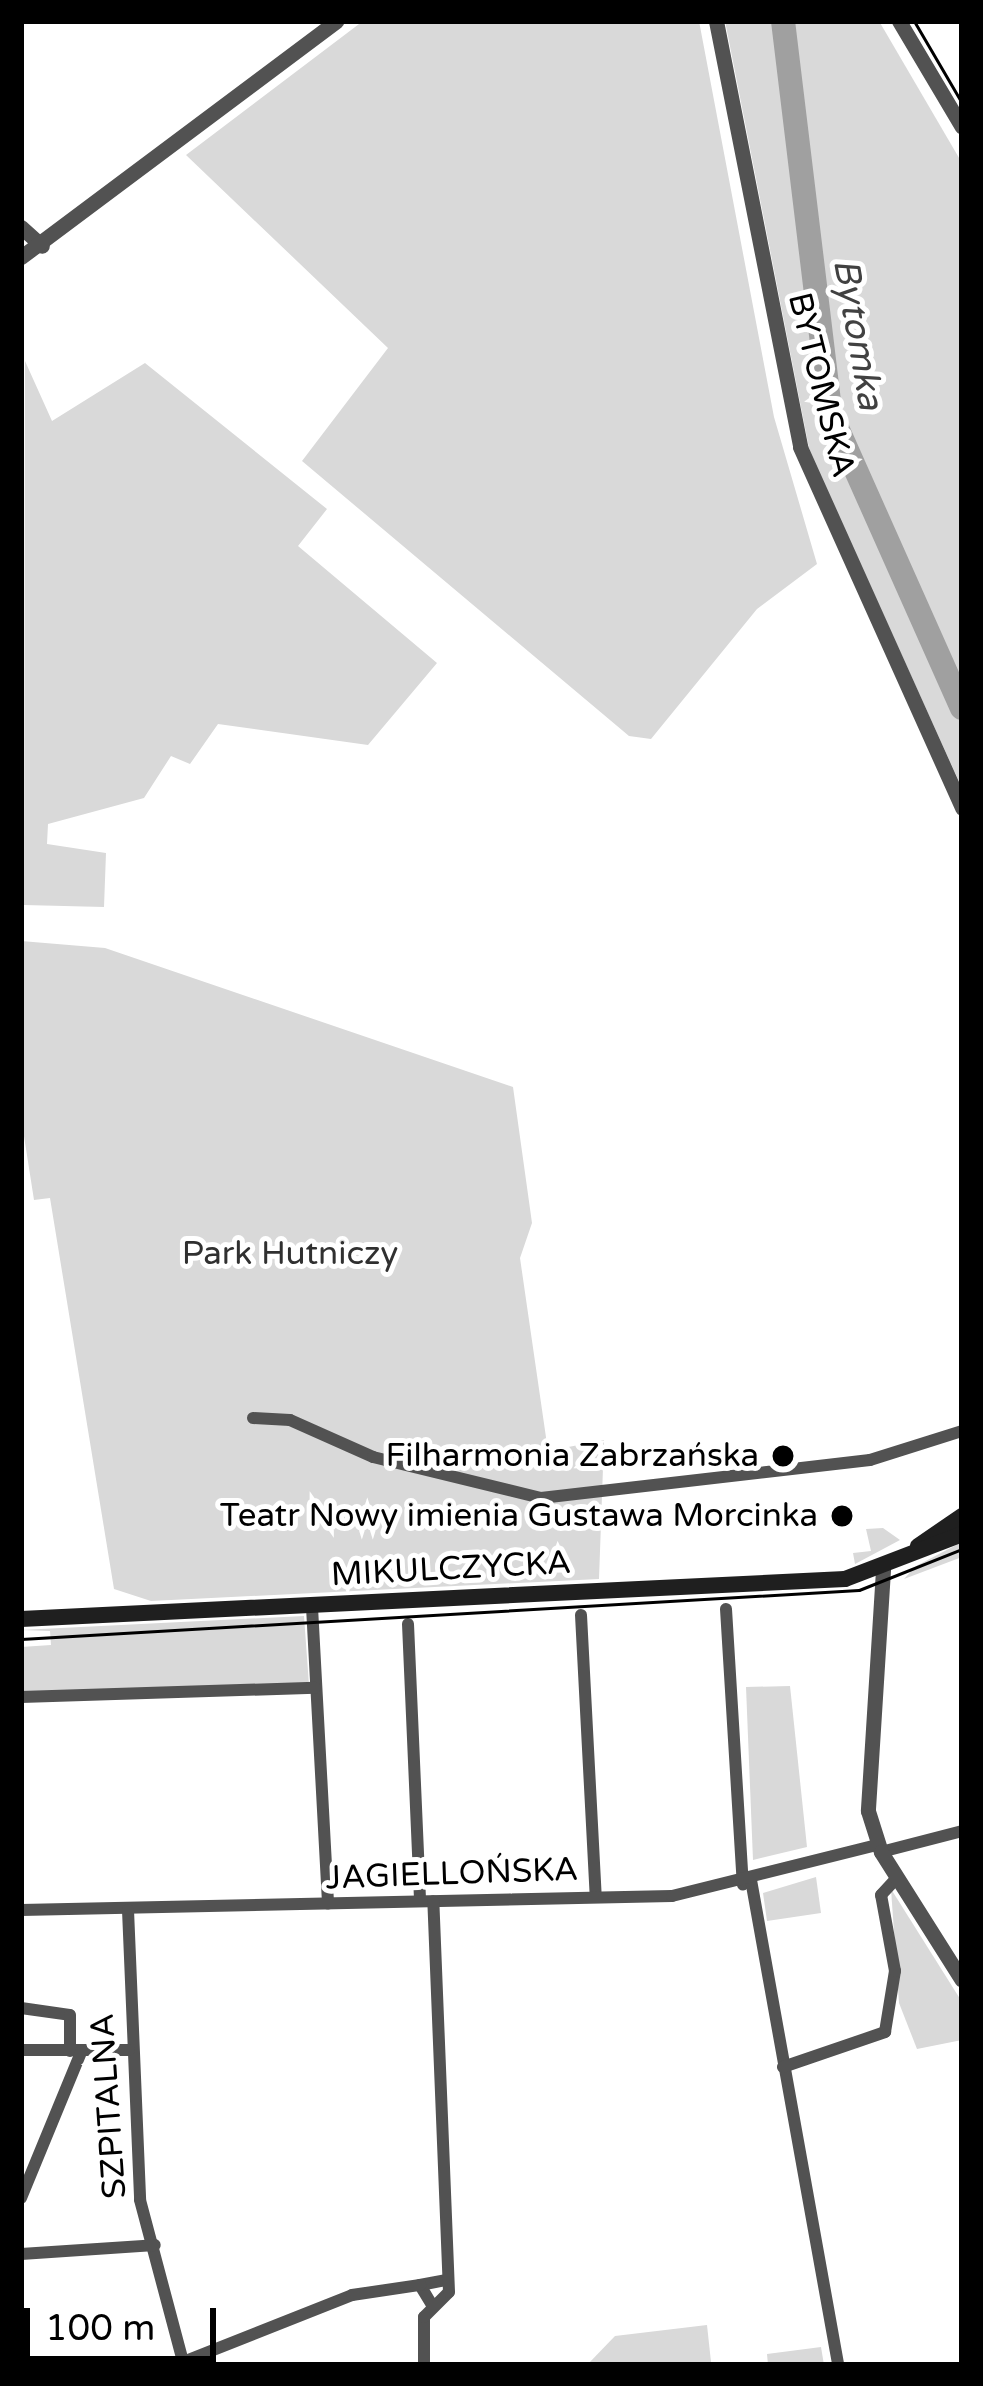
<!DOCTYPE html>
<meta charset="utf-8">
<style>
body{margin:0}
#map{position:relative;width:983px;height:2386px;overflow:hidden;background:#fff;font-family:"Varela Round",sans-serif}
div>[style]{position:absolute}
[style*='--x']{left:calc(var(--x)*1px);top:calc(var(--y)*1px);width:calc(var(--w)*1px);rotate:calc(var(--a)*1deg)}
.green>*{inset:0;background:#d9d9d9}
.river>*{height:24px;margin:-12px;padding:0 12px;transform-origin:12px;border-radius:12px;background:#a0a0a0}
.minor>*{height:12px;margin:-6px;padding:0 6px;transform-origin:6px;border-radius:6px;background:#525252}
.tertiary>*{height:15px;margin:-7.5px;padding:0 7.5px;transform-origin:7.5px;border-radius:7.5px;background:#525252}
.secondary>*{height:16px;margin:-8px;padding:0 8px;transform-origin:8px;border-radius:8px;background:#1f1f1f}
.tram>*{height:3px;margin:-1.5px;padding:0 1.5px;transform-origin:1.5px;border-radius:1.5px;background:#000}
.dots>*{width:33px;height:33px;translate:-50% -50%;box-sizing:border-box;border:6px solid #fff;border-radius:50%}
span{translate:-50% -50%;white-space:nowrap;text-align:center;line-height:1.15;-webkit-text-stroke:10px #fff;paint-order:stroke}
.street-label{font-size:33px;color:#000}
.park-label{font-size:33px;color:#303030}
.poi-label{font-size:33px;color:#000}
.right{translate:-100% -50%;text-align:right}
.water-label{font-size:36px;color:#414141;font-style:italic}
.frame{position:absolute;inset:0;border:24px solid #000;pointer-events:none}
.scale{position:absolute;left:24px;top:2308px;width:192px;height:54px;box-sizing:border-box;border:6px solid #000;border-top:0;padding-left:15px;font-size:36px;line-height:42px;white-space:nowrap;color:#000;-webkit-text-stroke:9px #fff;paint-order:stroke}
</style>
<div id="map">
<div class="green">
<div style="clip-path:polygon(363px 21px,699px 21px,774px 417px,817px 564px,757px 609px,651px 739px,629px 736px,302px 461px,388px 348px,186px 155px)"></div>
<div style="clip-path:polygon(725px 21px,778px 21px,815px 382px,962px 717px,962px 788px,810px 453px)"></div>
<div style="clip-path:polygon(792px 21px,879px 21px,962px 163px,962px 690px,839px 418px)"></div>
<div style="clip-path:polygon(25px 361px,52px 421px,145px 363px,327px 509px,298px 546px,437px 663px,368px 745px,218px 724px,190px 764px,171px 756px,144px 798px,48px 824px,47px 844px,106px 853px,104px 907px,24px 905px)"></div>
<div style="clip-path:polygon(21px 941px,105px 948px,513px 1087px,532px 1223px,520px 1258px,548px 1451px,604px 1440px,599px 1579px,151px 1601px,114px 1589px,50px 1198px,34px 1200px,21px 1117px)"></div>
<div style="clip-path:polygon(883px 1528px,900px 1540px,855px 1564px,853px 1553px,871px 1551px,866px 1529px)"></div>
<div style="clip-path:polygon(962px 1542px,962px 1557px,904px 1579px,916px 1566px)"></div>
<div style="clip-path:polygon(304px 1616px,309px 1685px,21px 1697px,21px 1647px,51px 1645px,50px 1631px,21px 1630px)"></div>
<div style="clip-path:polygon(790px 1686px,807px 1847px,753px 1860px,746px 1687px)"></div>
<div style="clip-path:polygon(816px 1877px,821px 1913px,767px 1921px,763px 1893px)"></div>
<div style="clip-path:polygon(891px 1889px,962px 2002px,962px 2040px,917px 2049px,899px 2003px)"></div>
<div style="clip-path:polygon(707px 2325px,711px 2362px,587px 2365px,615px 2336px)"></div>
<div style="clip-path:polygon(821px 2347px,824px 2365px,768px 2365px,767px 2354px)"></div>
</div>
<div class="river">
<div style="--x:783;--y:21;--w:394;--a:83.1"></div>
<div style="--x:830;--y:412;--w:324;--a:66"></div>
</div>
<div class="minor">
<div style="--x:253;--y:1418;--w:37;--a:3"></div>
<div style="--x:290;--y:1420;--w:91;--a:24"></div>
<div style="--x:373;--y:1457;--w:173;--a:13.7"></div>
<div style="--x:541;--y:1498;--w:331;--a:-6.6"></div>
<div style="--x:870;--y:1460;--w:96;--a:-17.5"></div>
<div style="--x:312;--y:1607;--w:297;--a:86.9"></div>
<div style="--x:726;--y:1609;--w:276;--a:86.5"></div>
<div style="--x:581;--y:1615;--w:282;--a:87"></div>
<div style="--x:408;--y:1624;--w:277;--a:87.5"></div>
<div style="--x:21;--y:1697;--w:294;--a:-1.8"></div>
<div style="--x:881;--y:1852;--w:84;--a:-14.5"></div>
<div style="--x:751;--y:1880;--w:493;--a:79.8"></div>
<div style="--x:21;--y:1910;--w:651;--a:-1.23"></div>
<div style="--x:672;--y:1896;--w:211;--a:-14"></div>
<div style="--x:128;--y:1910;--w:290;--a:87.6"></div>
<div style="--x:140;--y:2200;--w:171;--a:75.1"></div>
<div style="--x:21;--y:2008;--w:49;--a:8.1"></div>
<div style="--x:70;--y:2015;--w:36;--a:90"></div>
<div style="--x:21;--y:2050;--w:108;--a:0"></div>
<div style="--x:783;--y:2067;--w:108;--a:-18.9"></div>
<div style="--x:885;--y:2032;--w:62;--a:-80.7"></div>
<div style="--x:895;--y:1971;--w:77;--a:-100.4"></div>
<div style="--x:881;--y:1895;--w:23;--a:-47"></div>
<div style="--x:21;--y:2198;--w:160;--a:-67.6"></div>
<div style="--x:21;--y:2254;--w:134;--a:-3.8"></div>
<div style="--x:432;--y:2305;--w:23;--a:-121"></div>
<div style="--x:420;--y:2285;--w:26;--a:-11"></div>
<div style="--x:183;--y:2362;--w:182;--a:-21.6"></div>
<div style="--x:352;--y:2295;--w:69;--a:-8.4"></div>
<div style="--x:424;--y:2365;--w:48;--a:-90"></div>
<div style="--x:424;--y:2317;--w:35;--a:-45"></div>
<div style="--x:449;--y:2292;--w:391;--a:-92.3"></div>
</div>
<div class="tertiary">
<div style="--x:716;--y:21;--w:434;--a:78.8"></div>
<div style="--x:800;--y:447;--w:396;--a:65.8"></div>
<div style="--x:899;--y:21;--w:123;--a:59.3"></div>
<div style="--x:21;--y:227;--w:28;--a:42"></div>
<div style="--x:21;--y:257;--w:394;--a:-36.8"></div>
<div style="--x:883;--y:1570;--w:241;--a:93.6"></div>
<div style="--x:868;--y:1811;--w:43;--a:72.4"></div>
<div style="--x:881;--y:1852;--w:151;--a:57.7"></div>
</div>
<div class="secondary">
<div style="--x:918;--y:1546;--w:53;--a:-34.3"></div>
<div style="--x:21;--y:1619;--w:825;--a:-2.78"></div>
<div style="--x:845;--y:1579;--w:125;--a:-21"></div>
</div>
<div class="tram">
<div style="--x:914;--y:21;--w:95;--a:59.7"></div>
<div style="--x:21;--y:1639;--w:839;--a:-3.35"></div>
<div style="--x:859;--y:1590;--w:111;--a:-21.7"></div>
</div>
<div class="dots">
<div style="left:783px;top:1456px;background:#000"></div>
<div style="left:842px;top:1516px;background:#000"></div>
</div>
<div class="street-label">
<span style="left:821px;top:385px;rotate:76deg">BYTOMSKA</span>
<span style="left:451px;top:1569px;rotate:-3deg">MIKULCZYCKA</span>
<span style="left:452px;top:1874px;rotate:-2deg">JAGIELLOŃSKA</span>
<span style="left:109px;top:2106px;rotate:-94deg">SZPITALNA</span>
</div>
<div class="park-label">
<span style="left:290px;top:1254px">Park Hutniczy</span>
</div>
<div class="poi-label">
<span class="right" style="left:759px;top:1456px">Filharmonia Zabrzańska</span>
<span class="right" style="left:818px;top:1516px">Teatr Nowy imienia Gustawa Morcinka</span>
</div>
<div class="water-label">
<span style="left:858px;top:334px;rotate:80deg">Bytomka</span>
</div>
<div class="frame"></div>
<div class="scale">100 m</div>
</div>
